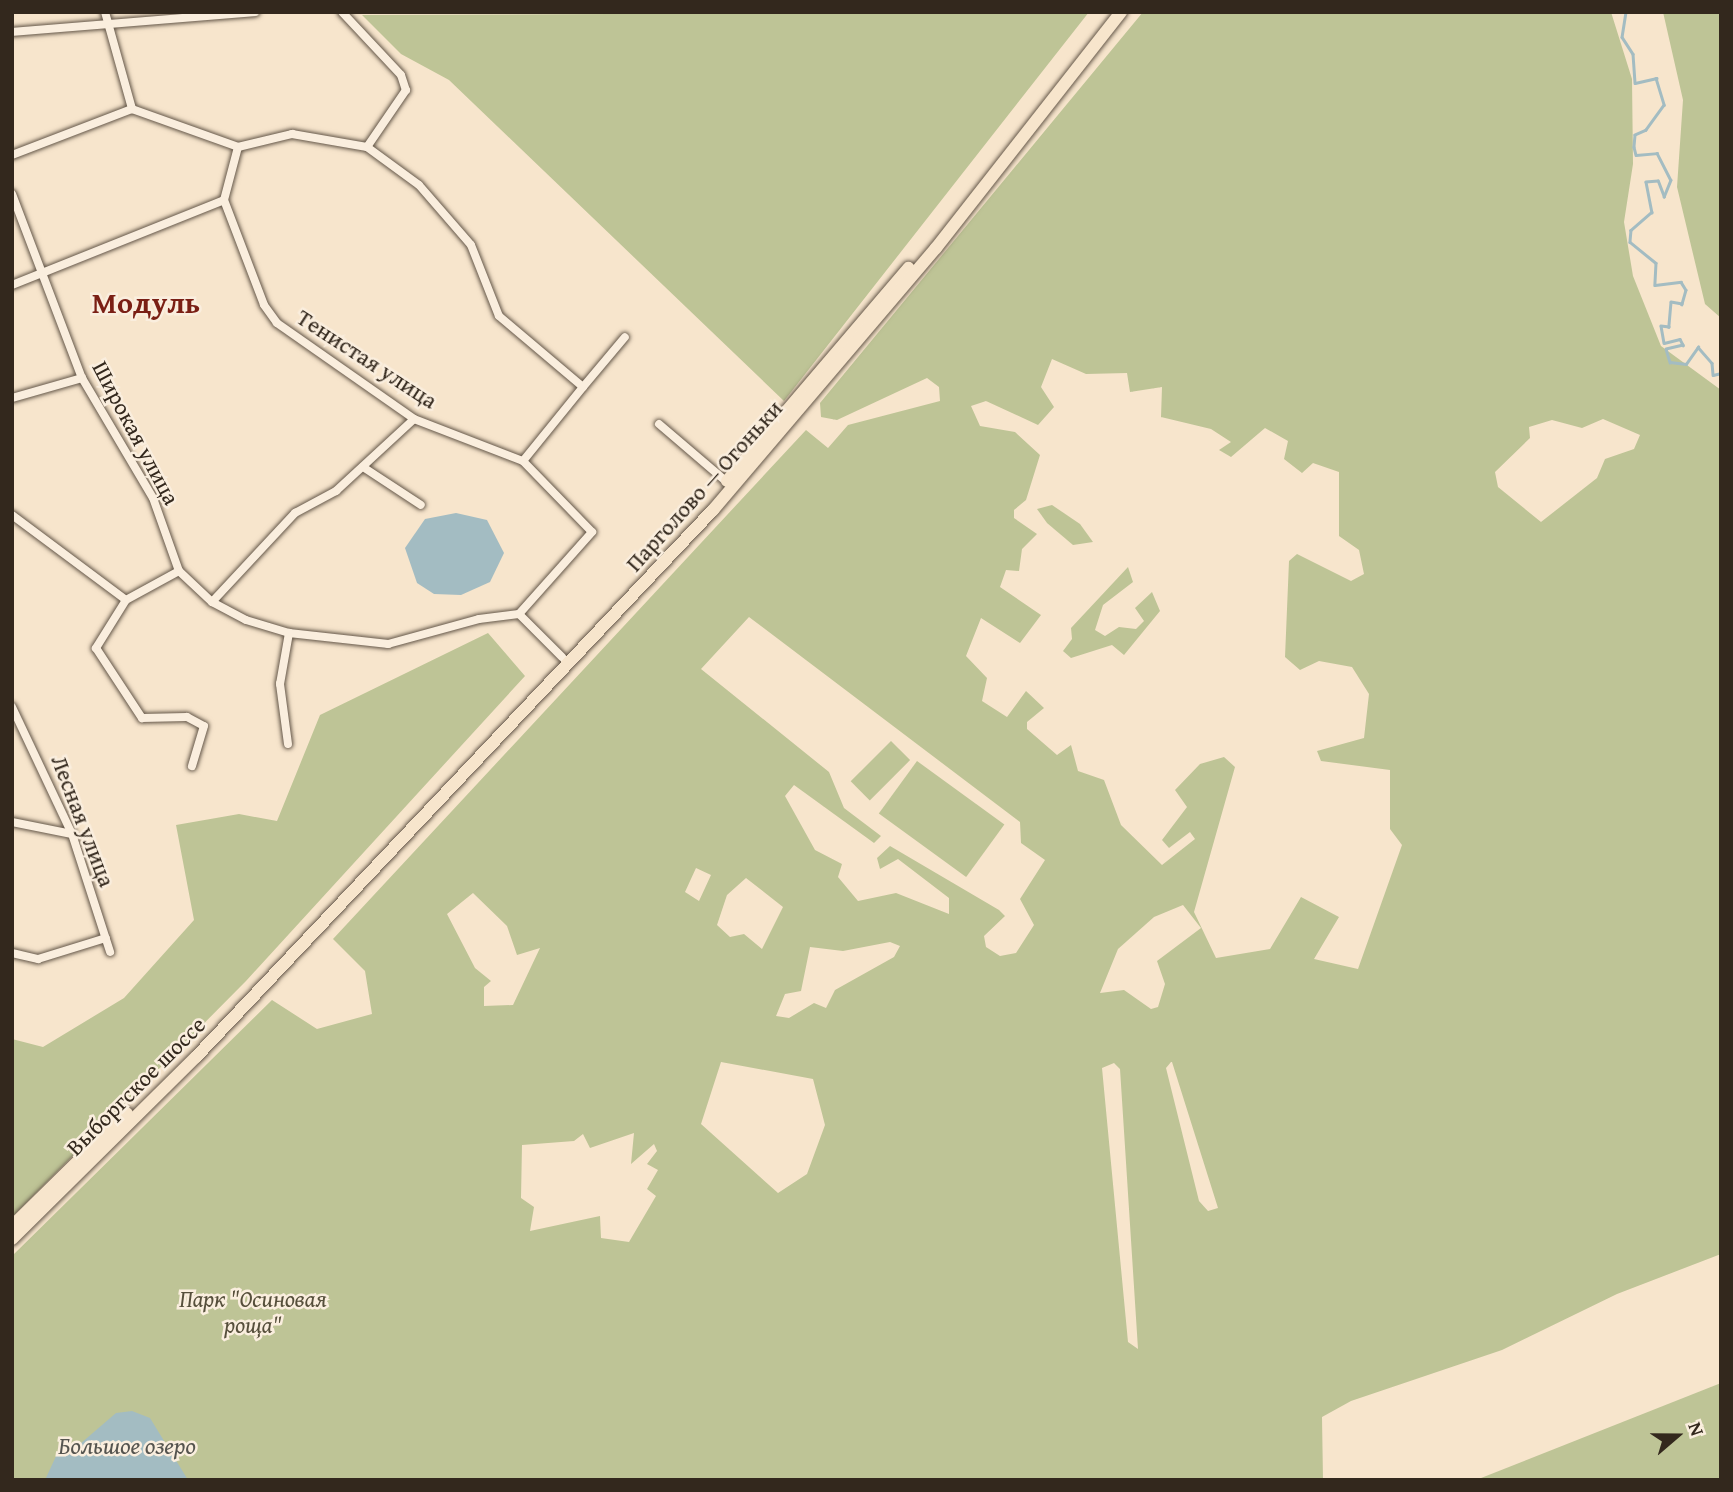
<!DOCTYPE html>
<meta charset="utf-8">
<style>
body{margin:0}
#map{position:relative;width:1733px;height:1492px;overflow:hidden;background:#f7e5cc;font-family:"Gentium Book Plus",serif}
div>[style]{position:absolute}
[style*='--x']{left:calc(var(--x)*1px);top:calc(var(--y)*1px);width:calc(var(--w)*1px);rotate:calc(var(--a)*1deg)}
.green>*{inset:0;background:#bec496;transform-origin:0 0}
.water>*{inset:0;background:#a3bcc2}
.stream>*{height:2.5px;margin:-1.25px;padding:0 1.25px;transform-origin:1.25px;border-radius:1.25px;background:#a3bcc2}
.roads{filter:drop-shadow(0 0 2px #645749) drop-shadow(0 0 2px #645749)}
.minor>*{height:8px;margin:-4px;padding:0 4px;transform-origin:4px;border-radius:4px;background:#faeede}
.primary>*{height:12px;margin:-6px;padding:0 6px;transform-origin:6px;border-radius:6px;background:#f7e5cc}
span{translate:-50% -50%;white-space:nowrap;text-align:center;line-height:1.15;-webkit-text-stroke:5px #faeede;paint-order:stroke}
.street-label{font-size:23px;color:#33281d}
.park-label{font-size:23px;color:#564f3b;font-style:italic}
.water-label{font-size:24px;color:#55544f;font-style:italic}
.district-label{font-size:30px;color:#7a1f14;font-weight:700}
.frame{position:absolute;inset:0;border:14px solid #33281d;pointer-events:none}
.north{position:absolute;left:1642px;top:1401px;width:70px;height:70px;-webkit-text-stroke:5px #faeede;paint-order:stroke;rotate:70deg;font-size:19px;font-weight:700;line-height:28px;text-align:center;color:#33281d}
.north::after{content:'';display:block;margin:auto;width:24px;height:32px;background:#33281d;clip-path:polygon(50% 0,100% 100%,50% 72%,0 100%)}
</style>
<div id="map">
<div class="green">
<div style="clip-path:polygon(1089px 12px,784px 401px,449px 80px,401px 54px,362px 15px)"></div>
<div style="clip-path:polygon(evenodd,1143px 12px,1611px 12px,1632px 79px,1633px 164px,1624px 222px,1633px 276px,1661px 346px,1721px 390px,1721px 1254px,1617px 1294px,1502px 1350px,1351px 1401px,1322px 1417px,1323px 1480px,12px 1480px,12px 1256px,272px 1000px,317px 1029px,372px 1014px,365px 971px,333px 939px,806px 430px,828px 448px,848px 425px,940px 401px,939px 387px,927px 378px,837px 420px,821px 417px,820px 403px,1143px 12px,1052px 359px,1086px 374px,1127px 373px,1130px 392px,1162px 387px,1161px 417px,1211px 429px,1231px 442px,1219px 450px,1231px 457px,1265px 428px,1288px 441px,1284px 459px,1302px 473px,1313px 463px,1339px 472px,1339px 536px,1359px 550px,1364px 574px,1351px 581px,1297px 554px,1289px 561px,1285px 657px,1300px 670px,1319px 661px,1352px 667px,1369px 694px,1364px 738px,1317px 751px,1321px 761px,1390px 770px,1390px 829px,1402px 845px,1358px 969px,1314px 959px,1339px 917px,1301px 897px,1270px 949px,1216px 958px,1194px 912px,1235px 767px,1224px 757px,1200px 764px,1175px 790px,1187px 807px,1162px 840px,1169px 848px,1190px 832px,1195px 839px,1162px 865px,1121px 825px,1104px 780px,1078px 771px,1071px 745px,1057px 755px,1027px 729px,1027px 722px,1044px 708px,1026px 691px,1007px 717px,982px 701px,987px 678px,966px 656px,981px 618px,1020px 643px,1041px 615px,1000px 587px,1006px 570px,1019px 571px,1022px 549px,1037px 534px,1014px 518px,1014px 510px,1026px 500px,1040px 455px,1015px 432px,980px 426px,971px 406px,986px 401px,1038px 425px,1054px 407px,1041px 387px,1052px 359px,1143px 12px,1603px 419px,1640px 435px,1634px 449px,1605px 459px,1597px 478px,1541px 522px,1498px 487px,1495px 472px,1530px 438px,1529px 427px,1552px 420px,1582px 428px,1603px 419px,1143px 12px,749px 617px,1020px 822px,1021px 843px,1045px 860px,1020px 899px,1034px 925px,1016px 953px,1000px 956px,986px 947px,984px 936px,1005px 916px,999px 910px,890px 846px,877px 858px,880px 869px,898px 859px,949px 898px,949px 914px,896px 893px,858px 901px,838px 877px,842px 864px,815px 850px,785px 796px,794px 785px,874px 843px,881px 836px,844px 808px,829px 772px,701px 669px,749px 617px,1143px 12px,696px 868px,711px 875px,699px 901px,685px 892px,696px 868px,1143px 12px,746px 878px,783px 907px,762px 949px,744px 934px,730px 937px,717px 925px,727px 895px,746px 878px,1143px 12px,473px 893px,507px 926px,517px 955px,540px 948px,513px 1005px,484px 1006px,484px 987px,491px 981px,475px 968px,447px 914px,473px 893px,1143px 12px,1183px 905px,1201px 928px,1157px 961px,1165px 984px,1158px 1007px,1151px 1009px,1124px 990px,1100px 993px,1118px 949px,1154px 917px,1183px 905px,1143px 12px,890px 942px,900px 946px,894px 957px,835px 990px,826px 1008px,814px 1003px,789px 1018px,776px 1016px,785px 994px,801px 991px,810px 947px,843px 951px,890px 942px,1143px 12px,721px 1062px,813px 1079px,825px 1125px,807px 1174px,778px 1193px,701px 1124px,721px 1062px,1143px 12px,1171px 1062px,1172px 1062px,1218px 1208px,1208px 1211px,1199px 1201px,1166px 1068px,1171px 1062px,1143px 12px,1114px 1063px,1120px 1069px,1138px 1349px,1128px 1342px,1102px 1068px,1114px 1063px,1143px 12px,634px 1133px,631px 1164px,654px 1144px,657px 1151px,647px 1164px,658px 1170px,647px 1189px,656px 1196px,629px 1242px,601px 1238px,600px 1216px,530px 1231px,534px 1207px,521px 1198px,522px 1145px,574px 1141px,583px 1134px,590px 1148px,634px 1133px)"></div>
<div style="clip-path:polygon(1663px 12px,1721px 12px,1721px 318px,1705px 304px,1677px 187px,1683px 100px)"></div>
<div style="clip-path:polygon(1052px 505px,1080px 524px,1093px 542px,1073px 545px,1047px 523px,1037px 509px)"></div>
<div style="clip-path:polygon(1128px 567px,1133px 582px,1103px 605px,1095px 630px,1105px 636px,1119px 627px,1136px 629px,1144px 621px,1135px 608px,1152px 592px,1160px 611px,1124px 655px,1112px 645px,1071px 658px,1063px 651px,1072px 639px,1071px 628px)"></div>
<div style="clip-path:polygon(488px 633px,525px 676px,246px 981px,12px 1217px,12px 1039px,43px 1047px,124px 998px,194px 920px,176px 825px,239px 814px,277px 821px,320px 715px)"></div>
<div style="left:891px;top:741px;width:27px;height:57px;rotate:45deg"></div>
<div style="left:917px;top:761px;width:108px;height:65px;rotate:36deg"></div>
<div style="clip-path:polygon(1721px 1383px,1721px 1480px,1476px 1480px)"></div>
</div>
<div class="water">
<div style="clip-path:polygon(456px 513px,487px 520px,504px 553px,490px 582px,461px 595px,434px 594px,417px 583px,405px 548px,425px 519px)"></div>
<div style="clip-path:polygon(132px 1411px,150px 1418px,188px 1480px,45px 1480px,57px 1454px,73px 1450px,116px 1413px)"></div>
</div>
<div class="stream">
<div style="--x:1626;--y:12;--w:25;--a:99"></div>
<div style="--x:1622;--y:37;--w:20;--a:57"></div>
<div style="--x:1633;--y:54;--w:29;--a:86"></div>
<div style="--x:1635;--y:83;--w:22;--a:-13"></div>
<div style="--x:1656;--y:78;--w:28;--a:73"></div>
<div style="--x:1664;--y:105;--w:31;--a:126"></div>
<div style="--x:1646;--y:130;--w:12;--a:156"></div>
<div style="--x:1635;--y:135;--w:12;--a:95"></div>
<div style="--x:1634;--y:147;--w:8;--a:76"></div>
<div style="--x:1636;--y:155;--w:21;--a:-5"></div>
<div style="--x:1657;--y:153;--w:30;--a:63"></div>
<div style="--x:1671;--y:180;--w:18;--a:112"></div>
<div style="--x:1664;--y:197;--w:17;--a:-111"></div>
<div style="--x:1658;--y:181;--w:12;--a:175"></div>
<div style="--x:1646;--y:182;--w:31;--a:79"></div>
<div style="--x:1652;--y:212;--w:28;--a:139"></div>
<div style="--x:1631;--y:230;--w:12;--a:95"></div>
<div style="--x:1630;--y:242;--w:33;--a:39"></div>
<div style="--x:1656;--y:263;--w:22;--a:93"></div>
<div style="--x:1655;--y:285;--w:26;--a:-7"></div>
<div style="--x:1681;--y:282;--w:9;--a:58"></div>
<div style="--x:1686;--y:290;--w:15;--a:106"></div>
<div style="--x:1682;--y:304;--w:11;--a:-170"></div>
<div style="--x:1671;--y:302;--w:25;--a:95"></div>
<div style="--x:1669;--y:327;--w:8;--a:-173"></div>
<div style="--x:1661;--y:326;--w:17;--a:80"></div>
<div style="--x:1664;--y:343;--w:16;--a:-14"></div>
<div style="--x:1680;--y:339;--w:7;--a:63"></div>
<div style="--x:1683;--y:345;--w:17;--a:167"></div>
<div style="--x:1666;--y:349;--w:14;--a:73"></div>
<div style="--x:1670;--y:362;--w:16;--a:7"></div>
<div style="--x:1686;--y:364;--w:21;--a:-55"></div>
<div style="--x:1698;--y:347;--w:21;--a:49"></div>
<div style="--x:1712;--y:363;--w:12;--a:85"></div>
<div style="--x:1713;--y:375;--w:8;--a:-14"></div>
</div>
<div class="roads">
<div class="minor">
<div style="--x:105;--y:12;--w:101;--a:74.4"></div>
<div style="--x:342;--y:12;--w:86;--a:46.9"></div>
<div style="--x:401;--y:75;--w:16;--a:72"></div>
<div style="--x:406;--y:90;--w:69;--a:124.4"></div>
<div style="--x:12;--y:32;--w:244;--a:-4.7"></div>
<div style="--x:238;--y:147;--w:55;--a:104.8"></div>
<div style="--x:224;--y:200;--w:112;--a:69.1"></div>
<div style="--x:264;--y:305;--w:22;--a:54"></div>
<div style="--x:277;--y:323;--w:167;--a:35"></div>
<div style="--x:414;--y:419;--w:117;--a:21.1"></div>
<div style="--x:523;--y:461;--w:95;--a:-51"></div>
<div style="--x:12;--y:155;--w:129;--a:-21"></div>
<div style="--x:132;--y:109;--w:113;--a:19.7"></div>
<div style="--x:238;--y:147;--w:56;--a:-13.5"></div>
<div style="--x:292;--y:134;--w:76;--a:9.8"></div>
<div style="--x:367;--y:147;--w:64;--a:36.2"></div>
<div style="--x:419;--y:185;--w:79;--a:49.1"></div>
<div style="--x:471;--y:245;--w:76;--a:68.5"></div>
<div style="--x:499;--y:316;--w:110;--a:40.2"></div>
<div style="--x:583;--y:387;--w:65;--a:-50"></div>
<div style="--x:12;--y:194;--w:197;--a:69.2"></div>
<div style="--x:82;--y:378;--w:139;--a:59.4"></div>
<div style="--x:153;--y:498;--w:77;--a:70.4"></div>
<div style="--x:179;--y:571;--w:45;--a:43.2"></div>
<div style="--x:212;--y:602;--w:38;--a:28"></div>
<div style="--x:246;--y:620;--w:45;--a:16.8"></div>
<div style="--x:289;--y:633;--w:100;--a:6.3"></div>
<div style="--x:388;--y:644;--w:94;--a:-15.4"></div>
<div style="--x:479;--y:619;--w:40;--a:-7.1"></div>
<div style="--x:519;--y:614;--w:110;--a:-48.3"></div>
<div style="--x:592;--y:532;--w:99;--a:-134.2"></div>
<div style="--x:12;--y:285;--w:228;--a:-21.8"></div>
<div style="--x:12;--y:398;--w:73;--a:-15.9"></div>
<div style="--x:659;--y:424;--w:91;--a:40.5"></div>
<div style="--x:363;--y:467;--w:69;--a:33.2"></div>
<div style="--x:12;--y:515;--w:142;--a:36.7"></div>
<div style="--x:179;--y:571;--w:60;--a:151.3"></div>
<div style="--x:126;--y:600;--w:57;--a:122"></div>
<div style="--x:96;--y:648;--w:84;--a:56.7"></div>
<div style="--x:142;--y:718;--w:45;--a:-1.3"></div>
<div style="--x:187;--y:717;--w:19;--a:28"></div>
<div style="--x:204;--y:726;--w:42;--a:106.7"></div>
<div style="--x:212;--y:602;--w:122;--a:-47"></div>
<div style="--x:295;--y:513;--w:47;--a:-28.2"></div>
<div style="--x:336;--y:491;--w:106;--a:-42.7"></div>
<div style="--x:519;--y:614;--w:61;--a:45"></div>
<div style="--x:12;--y:707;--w:140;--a:64.7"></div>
<div style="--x:72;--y:834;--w:124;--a:72.1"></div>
<div style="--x:288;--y:744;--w:61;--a:-97.6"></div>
<div style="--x:280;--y:684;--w:52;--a:-80"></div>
<div style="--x:12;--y:822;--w:61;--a:11.3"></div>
<div style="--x:12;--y:953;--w:27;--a:13"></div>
<div style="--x:38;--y:959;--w:71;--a:-17.2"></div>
</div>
<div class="primary">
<div style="--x:727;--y:481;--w:280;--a:-49.6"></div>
<div style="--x:12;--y:1226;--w:161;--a:-44.5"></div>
<div style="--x:12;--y:1239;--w:259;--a:-44.7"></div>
<div style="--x:196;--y:1057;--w:753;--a:-46.62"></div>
<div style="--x:713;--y:510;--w:344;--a:-49.6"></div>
<div style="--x:936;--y:248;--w:300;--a:-51.9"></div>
</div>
</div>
<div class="street-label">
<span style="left:367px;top:359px;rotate:33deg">Тенистая улица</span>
<span style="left:136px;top:433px;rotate:62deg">Широкая улица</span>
<span style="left:704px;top:486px;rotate:-48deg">Парголово — Огоньки</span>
<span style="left:83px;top:821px;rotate:69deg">Лесная улица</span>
<span style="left:136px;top:1086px;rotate:-45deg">Выборгское шоссе</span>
</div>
<div class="park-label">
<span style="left:253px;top:1312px">Парк "Осиновая<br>роща"</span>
</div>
<div class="water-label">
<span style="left:127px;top:1446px">Большое озеро</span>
</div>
<div class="district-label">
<span style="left:146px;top:302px">Модуль</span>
</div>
<div class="frame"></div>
<div class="north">N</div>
</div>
